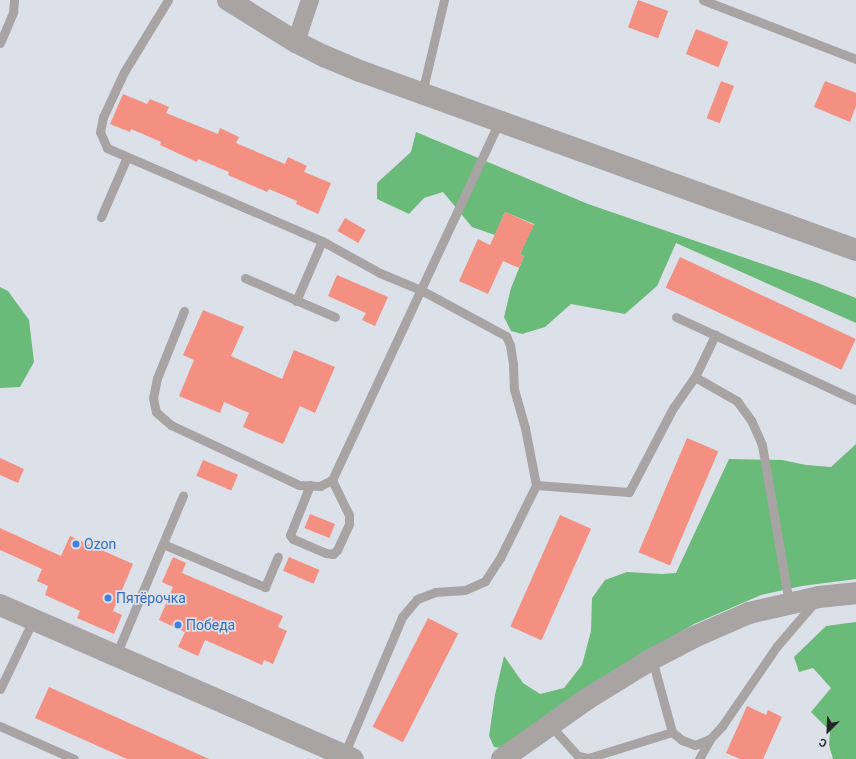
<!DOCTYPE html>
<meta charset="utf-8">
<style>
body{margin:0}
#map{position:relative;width:856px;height:759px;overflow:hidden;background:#dce0e8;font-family:Roboto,sans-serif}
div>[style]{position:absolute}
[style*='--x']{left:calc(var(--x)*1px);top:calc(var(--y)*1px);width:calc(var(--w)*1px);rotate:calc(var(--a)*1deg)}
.forest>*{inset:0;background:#6aba79}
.building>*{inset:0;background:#f39081;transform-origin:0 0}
.service>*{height:9px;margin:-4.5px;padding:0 4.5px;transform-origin:4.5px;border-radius:4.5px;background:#a8a4a4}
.minor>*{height:18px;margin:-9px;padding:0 9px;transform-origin:9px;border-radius:9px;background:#a8a4a4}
.tertiary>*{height:22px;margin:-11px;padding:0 11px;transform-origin:11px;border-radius:11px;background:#a8a4a4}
.dots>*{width:11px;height:11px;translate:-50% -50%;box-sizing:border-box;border:2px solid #dce0e8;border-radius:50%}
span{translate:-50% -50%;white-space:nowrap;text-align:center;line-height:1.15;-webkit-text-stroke:3.5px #dce0e8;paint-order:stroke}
.shop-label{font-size:14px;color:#366cbe}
.left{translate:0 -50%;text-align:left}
.north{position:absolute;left:808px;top:711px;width:40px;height:40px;-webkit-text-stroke:3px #dce0e8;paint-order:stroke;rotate:204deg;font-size:11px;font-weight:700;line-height:16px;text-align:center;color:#232527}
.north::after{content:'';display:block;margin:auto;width:14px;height:18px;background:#232527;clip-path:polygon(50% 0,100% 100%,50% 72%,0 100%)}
</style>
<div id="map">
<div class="forest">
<div style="clip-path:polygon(416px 132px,588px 204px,815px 282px,856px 298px,856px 323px,676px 243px,657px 286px,625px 314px,571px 304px,545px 327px,522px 334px,511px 331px,504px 317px,511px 288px,524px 256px,520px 254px,534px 224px,505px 212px,495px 235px,472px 227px,443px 192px,424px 198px,409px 214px,377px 199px,377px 183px,411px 152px)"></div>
<div style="clip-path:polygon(0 287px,8px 291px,29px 320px,34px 362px,20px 387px,0 388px)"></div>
<div style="clip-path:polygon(856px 444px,856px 579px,802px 586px,761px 595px,694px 624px,636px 658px,501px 748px,494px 747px,489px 736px,495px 695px,504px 656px,523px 683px,540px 694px,564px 688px,582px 665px,591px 631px,592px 598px,605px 580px,627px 572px,662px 574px,676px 573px,729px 459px,782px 460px,806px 465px,831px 467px)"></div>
<div style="clip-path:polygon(856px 622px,856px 759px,833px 759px,829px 745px,830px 731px,811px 712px,831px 688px,813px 668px,799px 672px,794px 657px,826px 626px)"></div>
</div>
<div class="building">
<div style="left:638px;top:0;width:32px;height:29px;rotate:20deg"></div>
<div style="left:696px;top:29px;width:35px;height:27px;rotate:22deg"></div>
<div style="left:721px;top:81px;width:14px;height:40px;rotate:21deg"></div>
<div style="clip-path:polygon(825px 81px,856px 93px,856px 106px,850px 122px,814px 107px)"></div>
<div style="clip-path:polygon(123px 94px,147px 104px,150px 99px,169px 107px,166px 113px,218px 134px,220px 128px,239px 137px,236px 143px,285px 164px,288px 157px,307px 166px,304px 172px,331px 183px,318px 214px,296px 204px,297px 201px,269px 189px,267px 192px,228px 175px,229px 172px,198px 159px,197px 162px,160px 145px,161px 142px,145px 135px,131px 129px,130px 132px,110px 124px)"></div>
<div style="clip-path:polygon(505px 212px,534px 225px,520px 254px,524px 256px,519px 268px,503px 261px,488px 294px,459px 281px,478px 239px,490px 245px)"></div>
<div style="left:345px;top:218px;width:24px;height:15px;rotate:30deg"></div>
<div style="left:680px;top:257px;width:194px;height:34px;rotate:25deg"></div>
<div style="clip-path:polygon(337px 275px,388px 297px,375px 326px,362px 320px,366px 313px,328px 296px)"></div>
<div style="clip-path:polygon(203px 310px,244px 327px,231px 356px,282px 379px,294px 350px,335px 367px,315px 413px,300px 406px,283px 444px,243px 427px,249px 413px,224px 402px,220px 413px,179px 396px,194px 360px,183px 355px)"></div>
<div style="left:687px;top:438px;width:34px;height:124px;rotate:23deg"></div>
<div style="clip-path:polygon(0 458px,24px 469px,18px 483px,0 475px)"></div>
<div style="left:203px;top:460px;width:38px;height:17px;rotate:23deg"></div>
<div style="left:310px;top:514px;width:27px;height:15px;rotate:22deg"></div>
<div style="left:560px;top:515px;width:34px;height:122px;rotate:24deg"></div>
<div style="clip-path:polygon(0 528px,61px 556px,70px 536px,133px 564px,113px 611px,122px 615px,114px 634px,77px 618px,80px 611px,45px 595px,48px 586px,37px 581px,42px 569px,0 550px)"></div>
<div style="clip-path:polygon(173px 557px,186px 563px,182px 573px,283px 616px,278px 627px,287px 631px,273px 664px,264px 660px,262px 665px,205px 640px,198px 656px,178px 647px,185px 632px,159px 620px,173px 587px,162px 582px)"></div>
<div style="left:289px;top:557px;width:33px;height:15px;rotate:23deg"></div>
<div style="left:428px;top:618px;width:34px;height:122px;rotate:27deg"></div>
<div style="clip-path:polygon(49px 687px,209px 759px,127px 759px,35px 718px)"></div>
<div style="clip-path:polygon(747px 706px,766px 715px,768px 710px,782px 717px,763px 759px,740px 759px,726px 753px)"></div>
</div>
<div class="service">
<div style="--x:168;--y:0;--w:84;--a:121.4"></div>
<div style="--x:124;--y:72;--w:50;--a:115"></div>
<div style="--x:103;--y:117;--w:15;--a:101"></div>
<div style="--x:100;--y:132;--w:17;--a:66"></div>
<div style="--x:107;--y:148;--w:234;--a:23.4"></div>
<div style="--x:322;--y:241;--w:66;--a:28.9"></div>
<div style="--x:380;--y:273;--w:44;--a:22.5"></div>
<div style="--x:421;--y:290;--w:97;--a:28.4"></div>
<div style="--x:506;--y:336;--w:10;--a:66"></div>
<div style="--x:510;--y:345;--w:19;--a:81"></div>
<div style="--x:513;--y:364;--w:25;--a:88"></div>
<div style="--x:514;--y:389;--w:41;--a:74.2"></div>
<div style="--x:525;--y:428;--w:58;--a:79.1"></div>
<div style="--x:703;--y:0;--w:164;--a:21.1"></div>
<div style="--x:0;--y:43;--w:34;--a:-67"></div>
<div style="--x:13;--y:12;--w:12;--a:-85"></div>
<div style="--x:422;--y:93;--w:96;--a:-76.7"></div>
<div style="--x:101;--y:217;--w:65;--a:-66.6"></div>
<div style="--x:245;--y:278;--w:98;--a:23.4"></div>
<div style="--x:296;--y:301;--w:65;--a:-66.6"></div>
<div style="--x:184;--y:311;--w:72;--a:111.9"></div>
<div style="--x:157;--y:378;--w:20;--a:101"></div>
<div style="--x:153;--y:398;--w:14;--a:78"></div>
<div style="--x:156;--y:412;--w:20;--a:41"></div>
<div style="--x:171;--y:425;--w:141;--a:25.1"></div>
<div style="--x:299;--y:485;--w:21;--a:3"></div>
<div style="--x:320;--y:486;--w:13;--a:-27"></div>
<div style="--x:332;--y:480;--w:395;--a:-65"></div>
<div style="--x:676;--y:317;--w:198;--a:24.8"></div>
<div style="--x:695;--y:377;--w:48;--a:29.7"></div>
<div style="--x:737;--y:401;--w:24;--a:54"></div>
<div style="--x:751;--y:420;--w:27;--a:66"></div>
<div style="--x:762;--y:445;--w:160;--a:80.3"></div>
<div style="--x:310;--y:485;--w:54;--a:111.8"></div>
<div style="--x:290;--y:535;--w:5;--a:53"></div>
<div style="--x:293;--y:539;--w:36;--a:23"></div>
<div style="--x:326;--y:553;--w:7;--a:8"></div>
<div style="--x:333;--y:554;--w:6;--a:-45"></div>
<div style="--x:337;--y:550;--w:29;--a:-65"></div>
<div style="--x:349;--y:524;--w:9;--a:-90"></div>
<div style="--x:349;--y:515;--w:39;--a:-116"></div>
<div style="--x:163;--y:544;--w:111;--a:22.9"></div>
<div style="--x:265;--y:587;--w:33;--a:-67"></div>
<div style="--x:116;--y:655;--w:173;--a:-67.2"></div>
<div style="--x:652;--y:659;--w:76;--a:74.7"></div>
<div style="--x:672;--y:732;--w:13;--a:39"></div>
<div style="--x:682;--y:740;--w:14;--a:21"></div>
<div style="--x:695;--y:745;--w:16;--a:-22"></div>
<div style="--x:710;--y:739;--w:18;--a:-47"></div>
<div style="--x:722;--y:726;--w:97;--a:-55.5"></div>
<div style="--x:777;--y:646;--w:57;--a:-49.3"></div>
<div style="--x:0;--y:689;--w:76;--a:-64.4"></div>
<div style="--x:550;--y:725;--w:42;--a:47.9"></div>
<div style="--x:578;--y:756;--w:10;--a:11"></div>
<div style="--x:588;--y:758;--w:88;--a:-17.2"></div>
<div style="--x:0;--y:726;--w:81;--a:24"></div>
<div style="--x:344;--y:755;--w:150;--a:-67.2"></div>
<div style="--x:402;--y:617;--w:23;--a:-50"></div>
<div style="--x:417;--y:599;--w:19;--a:-21"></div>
<div style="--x:435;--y:592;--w:30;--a:-4"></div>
<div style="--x:465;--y:590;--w:22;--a:-24"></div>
<div style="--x:485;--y:581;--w:27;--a:-57"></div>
<div style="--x:500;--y:558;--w:81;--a:-63.7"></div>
<div style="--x:536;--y:485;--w:93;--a:4.3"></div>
<div style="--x:629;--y:492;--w:95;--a:-62.4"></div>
<div style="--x:673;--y:408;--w:38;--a:-55"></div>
<div style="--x:695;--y:377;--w:47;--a:-64.5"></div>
<div style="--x:699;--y:759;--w:23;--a:-61"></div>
</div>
<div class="minor">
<div style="--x:296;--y:42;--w:44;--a:-71.6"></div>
</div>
<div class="tertiary">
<div style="--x:228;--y:0;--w:80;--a:31.7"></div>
<div style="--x:296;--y:42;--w:31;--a:27"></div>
<div style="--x:324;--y:56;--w:39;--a:23"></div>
<div style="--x:360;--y:71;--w:527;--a:19.84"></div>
<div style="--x:0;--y:605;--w:385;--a:23.6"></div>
<div style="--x:502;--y:759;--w:104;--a:-35.2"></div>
<div style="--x:587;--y:699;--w:76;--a:-31.6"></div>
<div style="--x:652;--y:659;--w:47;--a:-27.6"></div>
<div style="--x:694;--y:637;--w:60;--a:-23.6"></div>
<div style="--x:749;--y:613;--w:72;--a:-12.9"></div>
<div style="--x:819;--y:597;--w:37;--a:-6"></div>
</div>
<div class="dots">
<div style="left:76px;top:544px;background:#3f7fe0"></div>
<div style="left:108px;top:598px;background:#3f7fe0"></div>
<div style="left:178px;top:625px;background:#3f7fe0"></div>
</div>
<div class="shop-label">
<span class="left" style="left:84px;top:544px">Ozon</span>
<span class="left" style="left:116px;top:598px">Пятёрочка</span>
<span class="left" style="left:186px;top:625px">Победа</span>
</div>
<div class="north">С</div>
</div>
